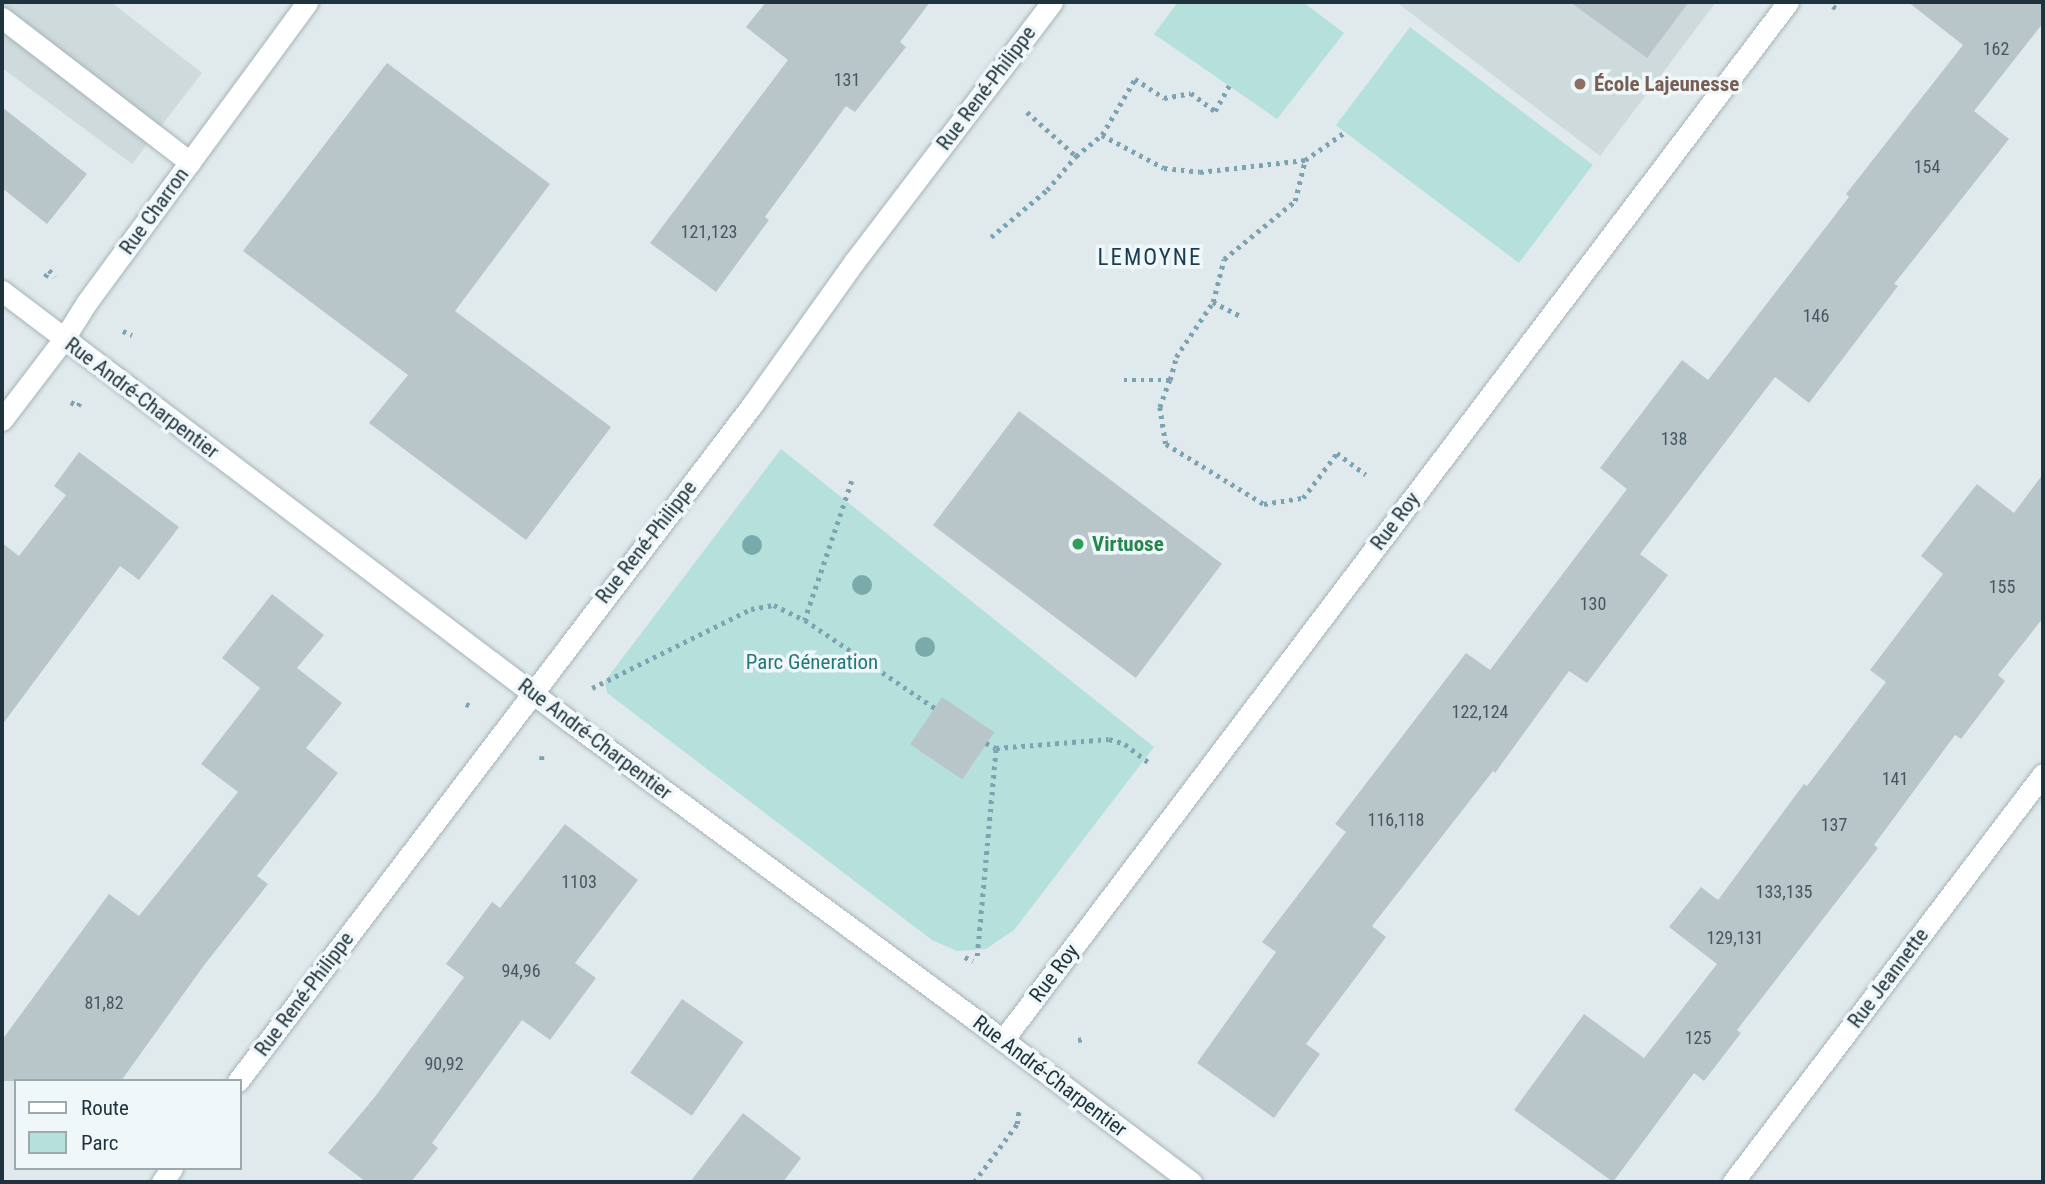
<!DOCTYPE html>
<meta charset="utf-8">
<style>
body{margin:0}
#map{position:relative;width:2045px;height:1184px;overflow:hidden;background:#e0eaec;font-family:"Roboto Condensed",sans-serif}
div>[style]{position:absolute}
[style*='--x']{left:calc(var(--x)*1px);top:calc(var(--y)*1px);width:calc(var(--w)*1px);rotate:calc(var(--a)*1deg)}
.built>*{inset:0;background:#cedadc}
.green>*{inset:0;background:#b6e0dc;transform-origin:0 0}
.building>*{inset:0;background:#b8c6ca;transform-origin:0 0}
.path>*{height:4.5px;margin-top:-2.25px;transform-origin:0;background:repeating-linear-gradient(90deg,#7da2b3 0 3.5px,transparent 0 8.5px)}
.roads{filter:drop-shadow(0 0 2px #a6b3b8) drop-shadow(0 0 2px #a6b3b8)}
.minor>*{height:21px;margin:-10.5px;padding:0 10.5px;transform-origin:10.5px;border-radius:10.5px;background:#fff}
.trees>*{width:20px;height:20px;margin:-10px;border-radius:50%;background:#79abad}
.dots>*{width:19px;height:19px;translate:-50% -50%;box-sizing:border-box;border:4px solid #f0f7f9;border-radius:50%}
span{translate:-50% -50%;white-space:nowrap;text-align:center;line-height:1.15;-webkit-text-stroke:7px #f0f7f9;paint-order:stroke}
.number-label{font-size:18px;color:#455861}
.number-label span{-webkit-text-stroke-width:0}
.education-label{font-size:21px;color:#785e54;font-weight:700}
.left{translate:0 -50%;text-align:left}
.street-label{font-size:21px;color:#1f333e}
.leisure-label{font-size:21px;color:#27864d;font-weight:700}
.park-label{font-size:21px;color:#257779}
.neighbourhood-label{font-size:23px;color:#193c52;letter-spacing:2px}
.frame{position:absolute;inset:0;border:4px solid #1f333e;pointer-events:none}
.legend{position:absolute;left:14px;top:1079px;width:228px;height:91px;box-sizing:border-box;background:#f0f7f9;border:2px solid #9ca9ae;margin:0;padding:9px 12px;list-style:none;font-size:21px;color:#1f333e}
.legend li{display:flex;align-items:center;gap:14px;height:35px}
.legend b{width:35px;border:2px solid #9ca9ae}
</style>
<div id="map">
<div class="built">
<div style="clip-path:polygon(2px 2px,111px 2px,202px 73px,132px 164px,2px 68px)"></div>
<div style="clip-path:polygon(1396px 2px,1716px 2px,1600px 156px)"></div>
</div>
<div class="green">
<div style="clip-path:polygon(1178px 2px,1303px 2px,1344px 33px,1277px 119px,1154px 34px)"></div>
<div style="left:1410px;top:27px;width:229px;height:123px;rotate:37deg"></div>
<div style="clip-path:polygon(781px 449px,1154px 747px,1014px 930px,986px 949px,957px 951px,932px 940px,607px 693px,605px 681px)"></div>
</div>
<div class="building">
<div style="clip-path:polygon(766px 2px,930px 2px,900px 42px,906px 47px,855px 112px,846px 106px,765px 217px,769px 220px,716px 292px,650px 243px,788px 60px,746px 27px)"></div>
<div style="clip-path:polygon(1570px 2px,1689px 2px,1647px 58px)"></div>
<div style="clip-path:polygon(1908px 2px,2043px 2px,2043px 23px,1974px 111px,2009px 139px,1894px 284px,1898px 286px,1809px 403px,1775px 377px,1640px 554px,1668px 575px,1587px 683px,1569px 671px,1495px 773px,1493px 771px,1372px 926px,1386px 937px,1306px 1044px,1320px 1054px,1274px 1118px,1197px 1063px,1276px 952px,1262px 942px,1346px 832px,1335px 824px,1466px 653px,1490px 670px,1627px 489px,1600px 468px,1682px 360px,1708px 380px,1849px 197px,1846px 194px,1963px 45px)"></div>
<div style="clip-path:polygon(387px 63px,550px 184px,455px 311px,611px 427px,526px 540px,369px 423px,408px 375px,243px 251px)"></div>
<div style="clip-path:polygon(2px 107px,87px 174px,47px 224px,2px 188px)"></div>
<div style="left:1019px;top:411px;width:254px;height:143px;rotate:37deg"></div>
<div style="clip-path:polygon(79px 452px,179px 527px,139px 580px,120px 566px,2px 725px,2px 543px,19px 556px,66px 495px,54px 486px)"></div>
<div style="clip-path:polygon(2043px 474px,2043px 618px,1998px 675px,2005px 681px,1961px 739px,1955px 735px,1874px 845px,1878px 848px,1737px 1030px,1741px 1033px,1704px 1081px,1694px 1073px,1613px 1182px,1514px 1110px,1584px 1014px,1644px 1058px,1717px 964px,1669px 927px,1701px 887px,1718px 900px,1804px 784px,1807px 786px,1886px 682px,1870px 670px,1943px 574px,1921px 556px,1977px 484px,2014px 513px)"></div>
<div style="clip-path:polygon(272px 594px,324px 635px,297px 668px,342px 703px,306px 748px,338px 773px,257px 876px,268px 884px,205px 964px,121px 1081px,2px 1081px,2px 1040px,109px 894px,139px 916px,238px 792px,201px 764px,260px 688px,222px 658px)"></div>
<div style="left:942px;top:697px;width:63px;height:57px;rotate:34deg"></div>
<div style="clip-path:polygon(565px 824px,638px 880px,575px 963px,596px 978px,550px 1040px,522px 1020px,432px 1143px,438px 1148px,411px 1182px,366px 1182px,328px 1153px,374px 1098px,464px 977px,446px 964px,492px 902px,500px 908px)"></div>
<div style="left:682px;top:999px;width:75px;height:90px;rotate:35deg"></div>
<div style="clip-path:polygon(743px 1113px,801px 1158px,783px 1182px,690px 1182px)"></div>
</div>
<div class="path">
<div style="--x:1833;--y:6;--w:5;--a:37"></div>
<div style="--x:1027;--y:112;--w:66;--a:41.9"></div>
<div style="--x:1102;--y:135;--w:70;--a:28"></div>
<div style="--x:1164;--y:168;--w:36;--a:6"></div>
<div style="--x:1200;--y:172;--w:106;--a:-6.5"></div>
<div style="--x:991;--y:237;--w:73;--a:-40"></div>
<div style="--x:1047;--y:190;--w:45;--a:-49.5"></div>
<div style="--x:1076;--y:156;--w:33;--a:-39"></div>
<div style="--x:1102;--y:135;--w:65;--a:-59.5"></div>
<div style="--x:1135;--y:79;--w:35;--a:33"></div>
<div style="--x:1164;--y:98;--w:27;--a:-10"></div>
<div style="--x:1191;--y:93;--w:30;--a:37"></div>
<div style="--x:1215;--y:111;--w:29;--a:-61"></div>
<div style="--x:45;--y:277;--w:8;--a:-60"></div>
<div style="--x:49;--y:270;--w:9;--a:49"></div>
<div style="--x:1213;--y:302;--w:31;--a:27"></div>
<div style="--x:123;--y:331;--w:10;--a:24"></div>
<div style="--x:1124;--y:380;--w:46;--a:0"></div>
<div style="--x:1170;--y:380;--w:24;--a:-75"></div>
<div style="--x:1176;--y:357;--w:66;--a:-56.1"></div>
<div style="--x:1213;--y:302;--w:44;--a:-75.7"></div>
<div style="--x:1224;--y:259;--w:92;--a:-39.2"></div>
<div style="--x:1295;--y:201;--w:42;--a:-76.3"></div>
<div style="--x:1305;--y:160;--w:49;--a:-35"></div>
<div style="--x:1170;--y:380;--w:29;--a:110"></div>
<div style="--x:1160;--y:407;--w:37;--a:81"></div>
<div style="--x:1166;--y:444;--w:115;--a:31.5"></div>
<div style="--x:1264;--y:504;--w:39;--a:-9"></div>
<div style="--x:1303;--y:498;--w:56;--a:-52.9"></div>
<div style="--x:1337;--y:453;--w:36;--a:37"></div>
<div style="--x:71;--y:402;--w:8;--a:30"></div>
<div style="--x:78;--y:406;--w:7;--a:-63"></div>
<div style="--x:852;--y:481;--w:147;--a:108.7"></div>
<div style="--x:805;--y:620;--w:157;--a:34.1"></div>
<div style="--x:592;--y:688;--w:178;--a:-26.4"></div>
<div style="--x:751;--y:609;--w:23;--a:-10"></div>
<div style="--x:774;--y:605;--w:34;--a:26"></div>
<div style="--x:466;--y:704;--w:8;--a:23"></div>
<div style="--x:986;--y:743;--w:11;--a:27"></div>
<div style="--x:542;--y:756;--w:5;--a:90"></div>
<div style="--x:977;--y:956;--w:209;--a:-84.8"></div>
<div style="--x:996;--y:748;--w:113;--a:-4.6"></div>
<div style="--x:1109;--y:739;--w:17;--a:17"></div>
<div style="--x:1125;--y:744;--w:29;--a:38"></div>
<div style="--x:965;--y:957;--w:9;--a:27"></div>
<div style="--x:1078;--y:1040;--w:6;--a:-9"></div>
<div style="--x:974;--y:1182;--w:72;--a:-53.4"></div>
<div style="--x:1017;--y:1124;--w:15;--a:-82"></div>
</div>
<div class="roads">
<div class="minor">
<div style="--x:2;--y:18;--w:237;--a:37.5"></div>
<div style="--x:2;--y:291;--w:710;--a:37.16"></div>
<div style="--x:568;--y:720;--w:540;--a:36.34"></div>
<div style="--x:1003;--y:1040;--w:236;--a:37.1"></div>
<div style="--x:2;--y:420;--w:101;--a:-52.7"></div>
<div style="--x:63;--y:340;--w:45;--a:-57.7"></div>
<div style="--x:87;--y:302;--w:372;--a:-53.7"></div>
<div style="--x:1003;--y:1040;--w:1301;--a:-52.9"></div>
<div style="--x:238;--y:1081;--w:849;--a:-52.75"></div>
<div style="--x:752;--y:405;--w:176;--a:-54.5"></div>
<div style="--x:854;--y:262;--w:327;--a:-52.7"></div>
<div style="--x:162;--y:1182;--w:17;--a:-54"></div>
<div style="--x:1733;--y:1182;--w:512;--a:-52.77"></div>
</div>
</div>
<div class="trees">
<div style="left:752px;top:545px"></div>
<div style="left:862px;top:585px"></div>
<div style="left:925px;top:647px"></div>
</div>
<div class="dots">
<div style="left:1580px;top:84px;background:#8d6e63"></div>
<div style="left:1078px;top:544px;background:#2e9e5b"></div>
</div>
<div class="number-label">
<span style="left:1996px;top:49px">162</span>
<span style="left:847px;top:80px">131</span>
<span style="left:1927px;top:167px">154</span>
<span style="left:709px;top:232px">121,123</span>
<span style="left:1816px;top:316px">146</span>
<span style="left:1674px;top:439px">138</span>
<span style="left:2002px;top:587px">155</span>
<span style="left:1593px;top:604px">130</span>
<span style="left:1480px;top:712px">122,124</span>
<span style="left:1895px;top:779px">141</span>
<span style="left:1396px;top:820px">116,118</span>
<span style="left:1834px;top:825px">137</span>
<span style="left:579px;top:882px">1103</span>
<span style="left:1784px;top:892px">133,135</span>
<span style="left:1735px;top:938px">129,131</span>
<span style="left:521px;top:971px">94,96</span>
<span style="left:104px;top:1003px">81,82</span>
<span style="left:1698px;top:1038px">125</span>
<span style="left:444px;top:1064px">90,92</span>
</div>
<div class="education-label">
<span class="left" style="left:1594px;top:84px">École Lajeunesse</span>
</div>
<div class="street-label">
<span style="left:986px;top:88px;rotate:-53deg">Rue René-Philippe</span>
<span style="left:154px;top:211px;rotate:-54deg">Rue Charron</span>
<span style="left:142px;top:398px;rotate:37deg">Rue André-Charpentier</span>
<span style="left:1395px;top:521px;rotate:-53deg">Rue Roy</span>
<span style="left:646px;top:542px;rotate:-52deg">Rue René-Philippe</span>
<span style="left:595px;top:739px;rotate:37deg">Rue André-Charpentier</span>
<span style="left:1054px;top:973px;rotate:-53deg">Rue Roy</span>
<span style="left:1888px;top:978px;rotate:-53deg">Rue Jeannette</span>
<span style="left:304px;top:994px;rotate:-53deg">Rue René-Philippe</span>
<span style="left:1050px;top:1076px;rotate:37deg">Rue André-Charpentier</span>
</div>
<div class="leisure-label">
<span class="left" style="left:1092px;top:544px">Virtuose</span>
</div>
<div class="park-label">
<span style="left:812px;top:662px">Parc Géneration</span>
</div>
<div class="neighbourhood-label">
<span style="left:1150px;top:258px">LEMOYNE</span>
</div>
<div class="frame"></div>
<ul class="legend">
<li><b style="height:9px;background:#fff"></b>Route</li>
<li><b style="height:19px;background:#b6e0dc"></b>Parc</li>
</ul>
</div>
